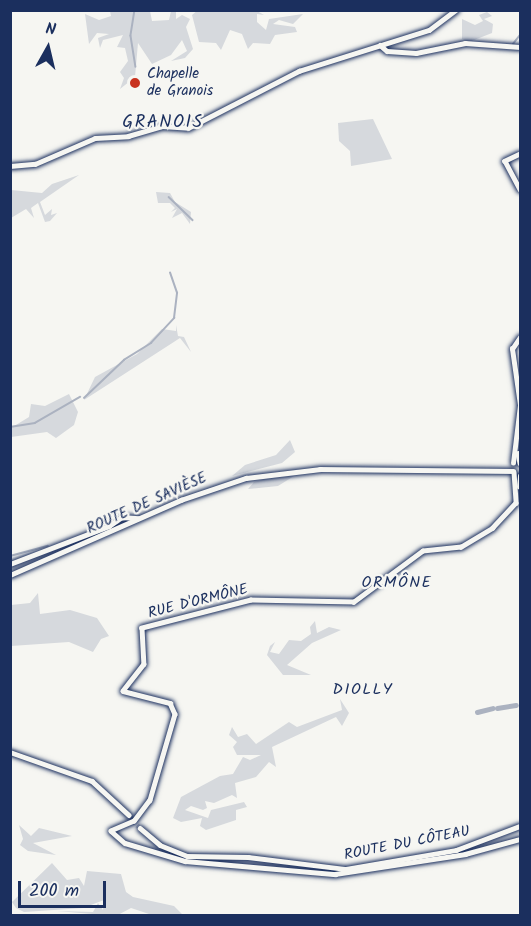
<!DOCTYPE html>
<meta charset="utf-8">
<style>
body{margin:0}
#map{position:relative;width:531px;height:926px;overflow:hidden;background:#f6f6f2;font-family:Kalam,sans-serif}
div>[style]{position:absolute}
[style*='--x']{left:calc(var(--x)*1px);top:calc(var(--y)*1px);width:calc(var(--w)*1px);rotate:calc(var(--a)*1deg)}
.green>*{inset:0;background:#d6d9dd}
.stream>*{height:1.5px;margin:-0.75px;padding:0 0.75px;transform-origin:0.75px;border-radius:0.75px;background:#abb2c0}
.river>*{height:5px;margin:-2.5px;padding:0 2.5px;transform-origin:2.5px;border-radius:2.5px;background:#abb2c0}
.secondary-tunnel>*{height:4.5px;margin-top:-2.25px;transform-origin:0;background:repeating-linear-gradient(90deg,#caced4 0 4.5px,transparent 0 6.5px)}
.roads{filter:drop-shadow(0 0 2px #1b2f5e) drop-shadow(0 0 2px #1b2f5e)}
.secondary>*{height:4.5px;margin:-2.25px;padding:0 2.25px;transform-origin:2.25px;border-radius:2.25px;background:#f6f6f2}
.dots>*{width:16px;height:16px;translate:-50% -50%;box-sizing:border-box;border:3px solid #f6f6f2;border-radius:50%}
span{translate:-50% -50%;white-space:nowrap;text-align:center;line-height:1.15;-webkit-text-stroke:4.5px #f6f6f2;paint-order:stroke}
.poi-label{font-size:15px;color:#1b2f5e}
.left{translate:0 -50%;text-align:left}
.street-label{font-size:15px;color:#1b2f5e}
.neighbourhood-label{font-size:16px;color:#1b2f5e;letter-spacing:1.5px}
.quarter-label{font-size:18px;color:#1b2f5e;letter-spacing:1.5px}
.frame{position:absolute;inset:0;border:12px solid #1b2f5e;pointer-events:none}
.north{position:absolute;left:18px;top:18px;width:60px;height:60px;-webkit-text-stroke:4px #f6f6f2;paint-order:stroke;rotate:8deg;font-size:16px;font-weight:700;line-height:24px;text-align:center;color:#1b2f5e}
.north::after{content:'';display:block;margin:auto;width:21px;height:27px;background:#1b2f5e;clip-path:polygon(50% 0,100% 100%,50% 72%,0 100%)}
.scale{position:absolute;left:18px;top:881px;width:88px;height:27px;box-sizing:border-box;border:3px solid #1b2f5e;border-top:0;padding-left:8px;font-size:18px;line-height:21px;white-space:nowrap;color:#1b2f5e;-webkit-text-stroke:4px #f6f6f2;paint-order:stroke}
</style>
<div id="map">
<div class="green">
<div style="clip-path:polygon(198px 10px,257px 11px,264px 15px,257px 14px,257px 22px,266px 30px,269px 19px,303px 14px,293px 24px,279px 20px,273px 24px,295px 27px,297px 32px,275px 35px,270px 44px,253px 43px,248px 49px,242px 34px,230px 30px,221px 50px,216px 43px,199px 42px,192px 15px)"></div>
<div style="clip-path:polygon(150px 11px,152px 21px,169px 20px,171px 11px,176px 11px,176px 19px,182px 15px,190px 19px,186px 27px,193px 49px,185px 58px,171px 61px,187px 51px,182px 40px,171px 55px,152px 64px,138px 43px,135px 77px,120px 89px,124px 78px,120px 72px,128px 61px,125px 48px,117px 47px,123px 35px,103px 40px,100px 48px,98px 38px,109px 34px,97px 33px,89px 44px,85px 14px,99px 20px,111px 16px,110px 11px)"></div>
<div style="clip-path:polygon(487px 12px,492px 16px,484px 19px,493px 24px,492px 33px,469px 42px,462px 39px,462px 19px,475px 25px,483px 21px,479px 15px)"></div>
<div style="clip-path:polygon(373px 119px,392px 159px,351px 166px,350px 151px,339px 141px,338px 123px)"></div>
<div style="clip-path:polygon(79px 175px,40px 202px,45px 215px,52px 209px,51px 215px,57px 213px,50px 221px,45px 222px,38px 203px,31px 208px,34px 218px,26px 209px,11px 218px,11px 190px,42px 193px,52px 184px)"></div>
<div style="clip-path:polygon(156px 192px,170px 193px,175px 202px,191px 212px,190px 224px,182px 213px,172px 218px,177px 209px,171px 212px,175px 208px,170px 203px,158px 203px)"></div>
<div style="clip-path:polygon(176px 325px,178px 336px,184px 337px,191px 352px,180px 338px,84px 400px,95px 377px,137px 354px,162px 329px,176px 331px)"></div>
<div style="clip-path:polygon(69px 394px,78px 412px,74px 425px,56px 438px,47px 432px,11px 437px,11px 428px,29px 417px,31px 404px,45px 406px)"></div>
<div style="clip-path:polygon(290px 440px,295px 452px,282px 463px,232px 476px,245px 465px,276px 455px)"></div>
<div style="clip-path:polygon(279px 475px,294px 476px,278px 486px,248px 489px,254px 482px)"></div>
<div style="clip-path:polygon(38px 593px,40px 614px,70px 610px,97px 618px,109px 636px,101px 639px,93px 652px,69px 642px,11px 646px,11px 605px,30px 603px)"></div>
<div style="clip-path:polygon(315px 621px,317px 633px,329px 627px,341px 630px,312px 643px,287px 665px,311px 675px,283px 675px,267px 655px,270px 646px,275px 642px,270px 652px,279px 654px,289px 640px,301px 641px,311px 634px,310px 627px)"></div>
<div style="clip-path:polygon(340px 699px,349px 713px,342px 726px,336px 717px,272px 747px,276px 767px,269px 762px,256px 777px,235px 783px,237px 798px,232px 795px,214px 803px,205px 801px,207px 808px,203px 810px,191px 806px,185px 810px,208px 818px,211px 810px,244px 802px,247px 807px,236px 810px,236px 820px,206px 830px,200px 826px,202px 818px,181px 822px,173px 818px,181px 797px,220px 776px,233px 774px,243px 757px,250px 760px,261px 755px,237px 755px,233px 747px,237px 742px,229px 735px,232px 727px,238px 737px,247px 734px,256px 744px,289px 722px,297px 727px,342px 710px)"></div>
<div style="clip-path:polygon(19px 825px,31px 836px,39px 828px,72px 836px,33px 843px,56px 855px,28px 851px,20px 845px,23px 839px)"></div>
<div style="clip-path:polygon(52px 863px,67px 880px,79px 878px,84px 886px,87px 871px,121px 874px,126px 892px,133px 897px,174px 906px,183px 915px,152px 915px,131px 908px,116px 916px,57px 911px,93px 912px,98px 903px,103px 910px,104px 900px,83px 908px,24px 912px,16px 908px,12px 902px)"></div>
</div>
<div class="stream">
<div style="--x:135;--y:10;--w:26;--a:99"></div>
<div style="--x:131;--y:36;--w:31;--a:81"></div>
<div style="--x:513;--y:44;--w:11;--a:-52"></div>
<div style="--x:169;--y:197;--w:33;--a:44"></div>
<div style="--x:84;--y:398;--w:55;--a:-43.5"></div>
<div style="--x:124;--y:360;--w:32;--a:-32"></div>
<div style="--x:151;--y:343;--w:34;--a:-47"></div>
<div style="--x:174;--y:318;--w:25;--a:-83"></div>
<div style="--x:177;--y:293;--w:21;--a:-109"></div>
<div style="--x:10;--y:427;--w:25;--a:-9"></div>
<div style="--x:35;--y:423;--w:52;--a:-30"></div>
<div style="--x:10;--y:556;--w:39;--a:-15"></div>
</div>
<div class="river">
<div style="--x:497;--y:708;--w:19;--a:-9"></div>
<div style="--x:477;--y:712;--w:16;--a:-14"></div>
</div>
<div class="secondary-tunnel">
<div style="--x:129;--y:815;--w:17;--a:50"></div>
</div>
<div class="roads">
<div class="secondary">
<div style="--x:380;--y:45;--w:9;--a:41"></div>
<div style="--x:387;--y:51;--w:29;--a:4"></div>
<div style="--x:416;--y:53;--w:50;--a:-11.5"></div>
<div style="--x:465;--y:43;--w:55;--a:4.2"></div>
<div style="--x:520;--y:154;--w:17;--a:155"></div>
<div style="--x:505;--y:161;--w:32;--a:62"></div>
<div style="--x:10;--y:166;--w:25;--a:-5"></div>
<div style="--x:35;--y:164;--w:65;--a:-23.4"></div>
<div style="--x:95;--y:138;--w:33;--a:-3"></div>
<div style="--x:128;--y:136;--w:35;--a:-16"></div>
<div style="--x:162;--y:126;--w:26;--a:4"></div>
<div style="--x:188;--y:128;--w:125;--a:-27.2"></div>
<div style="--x:299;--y:71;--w:136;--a:-17.5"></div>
<div style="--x:429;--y:30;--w:34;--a:-37"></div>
<div style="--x:518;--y:453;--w:10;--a:79"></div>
<div style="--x:513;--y:463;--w:58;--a:-83.1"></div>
<div style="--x:520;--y:405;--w:57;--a:-98.1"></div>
<div style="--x:512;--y:349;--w:14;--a:-56"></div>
<div style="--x:514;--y:472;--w:31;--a:86"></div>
<div style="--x:516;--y:503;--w:34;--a:133"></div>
<div style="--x:493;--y:528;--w:37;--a:149"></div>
<div style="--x:461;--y:547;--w:38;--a:174"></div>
<div style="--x:423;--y:551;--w:86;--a:143.5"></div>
<div style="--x:354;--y:602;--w:103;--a:-178.9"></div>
<div style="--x:251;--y:600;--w:113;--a:165.6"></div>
<div style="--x:142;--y:628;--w:36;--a:87"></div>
<div style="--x:144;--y:664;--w:34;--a:128"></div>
<div style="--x:123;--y:691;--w:49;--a:14.3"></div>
<div style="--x:170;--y:703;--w:12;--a:66"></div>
<div style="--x:175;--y:714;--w:90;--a:106.2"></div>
<div style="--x:150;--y:800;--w:26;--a:127"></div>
<div style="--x:134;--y:821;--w:25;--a:157"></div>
<div style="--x:111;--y:831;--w:18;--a:41"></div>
<div style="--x:125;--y:843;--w:63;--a:16.7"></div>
<div style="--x:185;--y:861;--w:151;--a:5"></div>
<div style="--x:335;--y:874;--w:132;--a:-8.7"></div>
<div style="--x:465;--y:854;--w:57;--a:-15.3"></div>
<div style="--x:519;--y:487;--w:11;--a:-85"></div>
<div style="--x:122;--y:517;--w:16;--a:4"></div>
<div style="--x:10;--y:564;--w:106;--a:-21"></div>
<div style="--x:109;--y:526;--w:16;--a:-35"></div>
<div style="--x:10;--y:575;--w:187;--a:-23.7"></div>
<div style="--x:181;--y:500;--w:69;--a:-18.7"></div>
<div style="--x:246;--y:478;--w:75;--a:-6.9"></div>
<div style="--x:320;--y:469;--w:193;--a:0.6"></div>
<div style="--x:10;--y:752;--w:87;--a:19.5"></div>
<div style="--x:92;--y:781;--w:50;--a:42.6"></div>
<div style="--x:140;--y:828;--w:26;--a:40"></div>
<div style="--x:160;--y:845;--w:29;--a:22"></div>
<div style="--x:187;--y:856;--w:61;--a:0.9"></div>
<div style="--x:248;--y:857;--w:99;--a:7"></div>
<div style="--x:346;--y:869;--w:112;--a:-9.8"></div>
<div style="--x:456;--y:850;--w:68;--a:-20.6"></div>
</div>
</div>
<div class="dots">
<div style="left:135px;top:83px;background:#c8321e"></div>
</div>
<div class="poi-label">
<span class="left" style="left:147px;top:83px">Chapelle<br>de Granois</span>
</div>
<div class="street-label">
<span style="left:147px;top:504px;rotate:-24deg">ROUTE DE SAVIÈSE</span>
<span style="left:198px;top:602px;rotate:-14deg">RUE D'ORMÔNE</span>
<span style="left:407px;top:844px;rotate:-11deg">ROUTE DU CÔTEAU</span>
</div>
<div class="neighbourhood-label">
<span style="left:397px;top:583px">ORMÔNE</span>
<span style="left:363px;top:690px">DIOLLY</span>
</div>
<div class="quarter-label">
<span style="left:163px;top:123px">GRANOIS</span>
</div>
<div class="frame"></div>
<div class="north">N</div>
<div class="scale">200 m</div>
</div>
